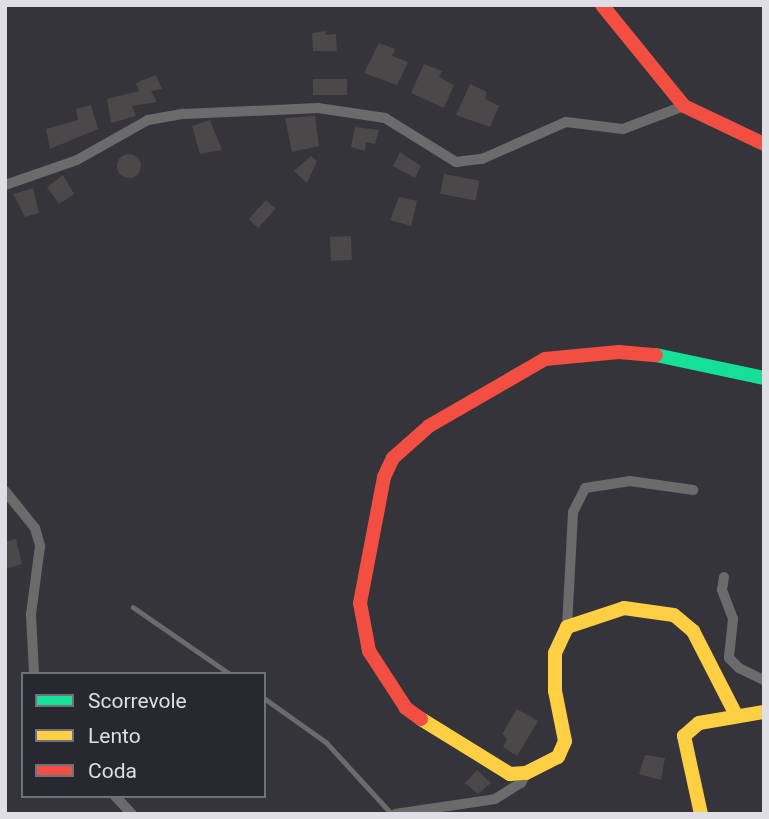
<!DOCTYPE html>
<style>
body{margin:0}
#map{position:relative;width:769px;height:819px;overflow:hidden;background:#34343a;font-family:Roboto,sans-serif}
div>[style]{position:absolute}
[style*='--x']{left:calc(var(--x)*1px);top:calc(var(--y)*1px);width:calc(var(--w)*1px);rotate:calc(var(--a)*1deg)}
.building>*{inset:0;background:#4a4849;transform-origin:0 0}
.round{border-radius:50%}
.lane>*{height:4.5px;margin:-2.25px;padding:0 2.25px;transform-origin:2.25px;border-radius:2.25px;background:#6b6b6c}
.street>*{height:10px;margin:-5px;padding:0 5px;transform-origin:5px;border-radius:5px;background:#6b6b6c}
.fast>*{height:14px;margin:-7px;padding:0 7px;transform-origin:7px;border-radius:7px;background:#16e098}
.slow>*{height:14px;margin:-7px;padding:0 7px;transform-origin:7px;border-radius:7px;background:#ffcf43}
.jam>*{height:14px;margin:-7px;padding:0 7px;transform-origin:7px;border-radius:7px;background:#f24e42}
span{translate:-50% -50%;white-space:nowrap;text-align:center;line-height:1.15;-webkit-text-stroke:5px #282831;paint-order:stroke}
.frame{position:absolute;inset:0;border:7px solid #dedee4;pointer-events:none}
.legend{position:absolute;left:21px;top:672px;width:245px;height:126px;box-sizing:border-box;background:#282831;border:2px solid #717179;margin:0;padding:9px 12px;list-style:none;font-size:21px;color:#dedee4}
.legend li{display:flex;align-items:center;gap:14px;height:35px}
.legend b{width:35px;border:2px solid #717179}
</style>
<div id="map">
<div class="building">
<div style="clip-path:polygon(326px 31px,325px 35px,336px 34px,337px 51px,313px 51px,312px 33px)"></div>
<div style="clip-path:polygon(379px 43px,395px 49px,392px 56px,408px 62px,397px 85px,364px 73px)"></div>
<div style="clip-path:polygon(424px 64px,442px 71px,439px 77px,454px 85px,444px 108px,411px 93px)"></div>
<div style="clip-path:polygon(156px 75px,162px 89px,151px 91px,157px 102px,132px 106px,136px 116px,111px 123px,107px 99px,139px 91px,136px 83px)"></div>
<div style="left:347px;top:79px;width:16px;height:34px;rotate:90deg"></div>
<div style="clip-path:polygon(470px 84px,487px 92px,485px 99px,499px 106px,490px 127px,456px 115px)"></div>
<div style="clip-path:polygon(91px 105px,98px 129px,50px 149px,46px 129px,78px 120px,76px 109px)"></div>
<div style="clip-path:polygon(315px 116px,319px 146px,292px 152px,285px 118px)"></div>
<div style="clip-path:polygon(210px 120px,222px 150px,200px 154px,192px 126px)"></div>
<div style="clip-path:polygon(355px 127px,379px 130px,375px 144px,366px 142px,365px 151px,351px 147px)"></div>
<div style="clip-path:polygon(400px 152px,421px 166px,415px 178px,393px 166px)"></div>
<div class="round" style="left:117px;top:154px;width:24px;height:24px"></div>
<div style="clip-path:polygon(311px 156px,317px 161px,307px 183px,294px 171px)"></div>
<div style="left:444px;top:174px;width:36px;height:20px;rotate:11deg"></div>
<div style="clip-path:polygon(63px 175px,74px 194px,59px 204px,47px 187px)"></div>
<div style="clip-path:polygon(33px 188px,39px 213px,25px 217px,13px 194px)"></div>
<div style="clip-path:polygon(399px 197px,417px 201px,411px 226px,390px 220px)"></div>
<div style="left:266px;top:200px;width:13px;height:26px;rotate:42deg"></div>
<div style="left:351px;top:236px;width:24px;height:21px;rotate:88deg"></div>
<div style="clip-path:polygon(16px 539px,22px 564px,5px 569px,5px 542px)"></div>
<div style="clip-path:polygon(517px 709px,538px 721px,517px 756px,503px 747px,507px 739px,502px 734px)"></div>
<div style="clip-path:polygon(645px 755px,665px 758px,661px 780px,639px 774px)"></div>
<div style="clip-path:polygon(477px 770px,491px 783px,478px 794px,465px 783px)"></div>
</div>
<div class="lane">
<div style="--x:133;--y:607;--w:118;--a:34.6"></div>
<div style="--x:264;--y:698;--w:76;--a:35.4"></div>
<div style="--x:326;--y:742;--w:98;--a:47.5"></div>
</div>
<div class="street">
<div style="--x:5;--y:185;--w:76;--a:-19.1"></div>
<div style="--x:77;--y:160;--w:81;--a:-29.4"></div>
<div style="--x:148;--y:120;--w:36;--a:-10"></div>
<div style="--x:183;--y:114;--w:135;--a:-2.5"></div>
<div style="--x:318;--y:108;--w:68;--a:8.5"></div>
<div style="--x:385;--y:118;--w:84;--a:31.8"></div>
<div style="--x:456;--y:162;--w:26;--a:-7"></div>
<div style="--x:482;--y:159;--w:92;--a:-23.8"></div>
<div style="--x:566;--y:122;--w:57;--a:7"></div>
<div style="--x:623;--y:129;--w:65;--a:-20.7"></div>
<div style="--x:5;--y:491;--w:48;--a:51"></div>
<div style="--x:35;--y:528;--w:19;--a:74"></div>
<div style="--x:40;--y:546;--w:69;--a:97.5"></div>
<div style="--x:31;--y:614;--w:60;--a:87.1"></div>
<div style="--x:724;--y:577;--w:13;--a:99"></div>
<div style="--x:722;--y:590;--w:31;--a:69"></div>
<div style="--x:733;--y:619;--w:39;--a:96"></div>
<div style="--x:729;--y:658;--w:14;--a:45"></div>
<div style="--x:739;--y:668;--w:28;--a:26"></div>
<div style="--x:567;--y:627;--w:115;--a:-87"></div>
<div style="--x:573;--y:512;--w:27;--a:-63"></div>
<div style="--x:585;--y:488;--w:46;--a:-8.8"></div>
<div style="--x:630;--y:481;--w:64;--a:8.1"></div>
<div style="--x:115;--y:796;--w:25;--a:47"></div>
<div style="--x:395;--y:814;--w:101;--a:-8.5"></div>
<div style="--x:495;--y:799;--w:31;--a:-32"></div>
<div style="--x:521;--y:783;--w:11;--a:-63"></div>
</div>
<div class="fast">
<div style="--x:656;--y:355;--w:110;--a:12"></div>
</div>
<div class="slow">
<div style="--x:421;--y:719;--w:105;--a:31.7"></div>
<div style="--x:510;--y:774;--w:16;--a:-4"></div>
<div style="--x:526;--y:773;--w:36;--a:-27"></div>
<div style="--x:558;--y:757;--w:17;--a:-66"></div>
<div style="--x:565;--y:741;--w:51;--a:-101.3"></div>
<div style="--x:555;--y:691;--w:38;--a:-90"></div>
<div style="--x:555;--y:653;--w:29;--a:-65"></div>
<div style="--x:567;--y:627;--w:60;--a:-18.4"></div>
<div style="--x:624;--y:608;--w:50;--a:8"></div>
<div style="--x:674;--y:615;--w:25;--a:40"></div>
<div style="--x:693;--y:631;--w:94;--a:62.9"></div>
<div style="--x:701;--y:814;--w:80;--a:-102.3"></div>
<div style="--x:684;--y:736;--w:20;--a:-41"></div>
<div style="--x:699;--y:723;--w:66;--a:-9.6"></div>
</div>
<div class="jam">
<div style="--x:602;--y:5;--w:130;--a:50.9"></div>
<div style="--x:684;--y:106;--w:89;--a:25.4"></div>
<div style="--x:421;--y:719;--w:19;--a:-144"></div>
<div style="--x:406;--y:708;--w:68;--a:-123"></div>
<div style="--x:369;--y:651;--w:49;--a:-100.6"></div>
<div style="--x:360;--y:603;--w:128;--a:-79.2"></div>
<div style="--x:384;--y:477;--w:21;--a:-65"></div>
<div style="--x:393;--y:458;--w:48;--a:-41.6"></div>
<div style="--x:429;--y:426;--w:134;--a:-30"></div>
<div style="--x:545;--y:359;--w:74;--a:-5.4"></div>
<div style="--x:619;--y:352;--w:37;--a:5"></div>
</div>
<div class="frame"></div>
<ul class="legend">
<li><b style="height:9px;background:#16e098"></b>Scorrevole</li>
<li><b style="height:9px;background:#ffcf43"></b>Lento</li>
<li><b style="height:9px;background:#f24e42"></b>Coda</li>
</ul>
</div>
